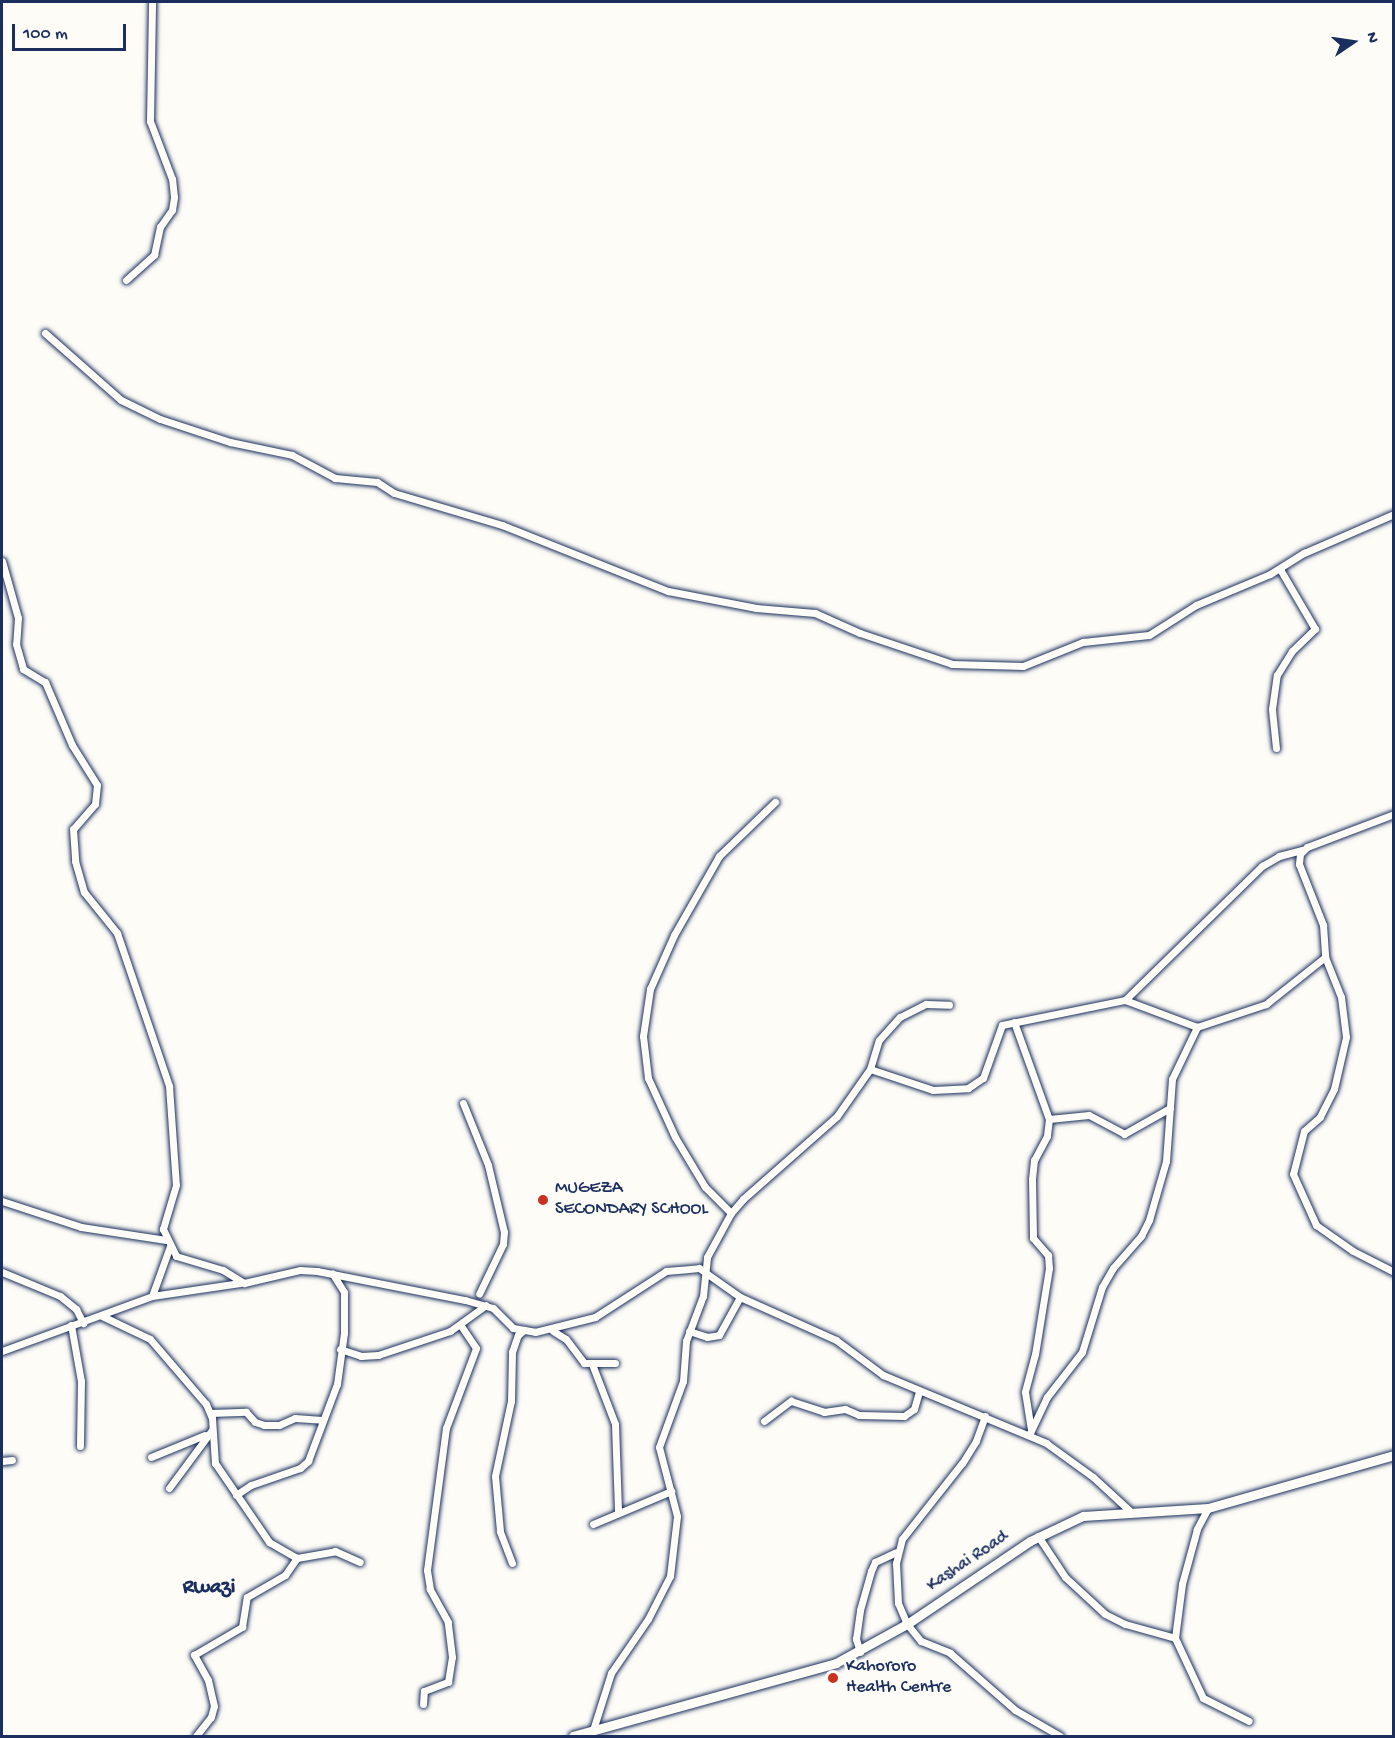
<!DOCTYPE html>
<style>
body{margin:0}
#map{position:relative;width:1395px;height:1738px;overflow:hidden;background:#fdfcf7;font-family:"Gochi Hand",sans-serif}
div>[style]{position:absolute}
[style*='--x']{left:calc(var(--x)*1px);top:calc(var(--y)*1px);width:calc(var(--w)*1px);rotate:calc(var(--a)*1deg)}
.roads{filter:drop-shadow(0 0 2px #1b2f5e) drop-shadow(0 0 2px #1b2f5e)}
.street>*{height:7px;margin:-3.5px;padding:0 3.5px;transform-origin:3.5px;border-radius:3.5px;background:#fdfcf7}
.secondary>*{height:9px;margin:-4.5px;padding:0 4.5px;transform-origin:4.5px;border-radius:4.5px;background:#fdfcf7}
.dots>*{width:16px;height:16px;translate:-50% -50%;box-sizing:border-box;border:3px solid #fdfcf7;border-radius:50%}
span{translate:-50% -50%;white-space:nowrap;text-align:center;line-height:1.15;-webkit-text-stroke:5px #fdfcf7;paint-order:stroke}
.poi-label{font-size:18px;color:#1b2f5e}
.left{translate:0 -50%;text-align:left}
.street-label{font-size:18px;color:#1b2f5e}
.quarter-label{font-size:21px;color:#1b2f5e;font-weight:700}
.frame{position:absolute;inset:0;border:3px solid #1b2f5e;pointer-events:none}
.north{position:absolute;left:1323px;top:12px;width:60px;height:60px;-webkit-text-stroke:4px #fdfcf7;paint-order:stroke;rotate:77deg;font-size:16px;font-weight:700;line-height:24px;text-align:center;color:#1b2f5e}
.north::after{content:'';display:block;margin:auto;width:21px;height:27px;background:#1b2f5e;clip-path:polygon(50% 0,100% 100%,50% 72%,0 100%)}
.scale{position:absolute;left:12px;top:24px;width:114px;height:27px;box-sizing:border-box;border:3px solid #1b2f5e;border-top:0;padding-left:8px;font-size:18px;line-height:21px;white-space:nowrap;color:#1b2f5e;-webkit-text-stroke:4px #fdfcf7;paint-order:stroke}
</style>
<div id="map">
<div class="roads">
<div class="street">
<div style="--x:126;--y:280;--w:38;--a:-42"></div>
<div style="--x:154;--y:255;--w:29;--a:-78"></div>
<div style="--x:160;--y:227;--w:21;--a:-55"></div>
<div style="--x:172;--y:210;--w:13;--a:-81"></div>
<div style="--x:174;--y:197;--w:18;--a:-96"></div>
<div style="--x:172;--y:179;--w:62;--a:-110.8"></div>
<div style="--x:150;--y:121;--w:119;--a:-89"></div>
<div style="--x:45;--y:333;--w:101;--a:41.4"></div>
<div style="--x:121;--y:400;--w:43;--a:26"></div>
<div style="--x:160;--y:419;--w:74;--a:18.2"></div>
<div style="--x:230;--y:442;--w:63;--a:11.8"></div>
<div style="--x:292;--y:455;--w:49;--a:28.1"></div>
<div style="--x:335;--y:478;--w:42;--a:5.4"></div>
<div style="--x:377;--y:482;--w:20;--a:33"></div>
<div style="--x:394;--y:493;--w:113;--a:16.5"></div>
<div style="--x:502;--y:525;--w:179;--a:21.7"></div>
<div style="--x:668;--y:591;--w:90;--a:10.9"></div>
<div style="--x:756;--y:608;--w:59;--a:4.8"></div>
<div style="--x:815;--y:613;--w:49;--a:24"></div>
<div style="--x:860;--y:633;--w:97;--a:18.6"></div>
<div style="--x:952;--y:664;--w:71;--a:1.6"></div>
<div style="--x:1023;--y:666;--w:65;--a:-21.8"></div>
<div style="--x:1083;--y:642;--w:66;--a:-6.1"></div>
<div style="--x:1149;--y:635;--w:56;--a:-32.6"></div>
<div style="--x:1196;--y:605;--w:80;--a:-22.7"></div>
<div style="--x:1270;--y:574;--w:40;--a:-32"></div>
<div style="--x:1304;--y:553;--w:98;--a:-23.4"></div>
<div style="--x:2;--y:561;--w:59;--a:74.3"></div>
<div style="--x:18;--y:618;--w:26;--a:94"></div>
<div style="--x:16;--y:644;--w:26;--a:74"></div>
<div style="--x:23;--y:669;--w:26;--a:31"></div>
<div style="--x:45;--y:682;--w:69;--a:66.8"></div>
<div style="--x:72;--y:745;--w:47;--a:58"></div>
<div style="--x:97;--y:785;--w:19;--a:96"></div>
<div style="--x:95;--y:804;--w:33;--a:131"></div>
<div style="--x:73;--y:829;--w:32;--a:86"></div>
<div style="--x:75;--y:861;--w:32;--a:74"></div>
<div style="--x:84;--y:892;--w:53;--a:51.2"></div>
<div style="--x:117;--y:933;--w:162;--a:71.2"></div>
<div style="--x:169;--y:1086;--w:99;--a:86"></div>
<div style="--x:176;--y:1185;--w:46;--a:106.5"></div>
<div style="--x:163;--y:1229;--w:30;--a:64"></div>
<div style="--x:176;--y:1256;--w:49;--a:16.6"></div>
<div style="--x:223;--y:1270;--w:25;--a:32"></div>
<div style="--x:244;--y:1283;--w:57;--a:-13.1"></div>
<div style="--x:300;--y:1270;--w:17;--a:3"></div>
<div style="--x:317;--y:1271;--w:151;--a:11.1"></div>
<div style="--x:465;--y:1300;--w:29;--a:16"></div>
<div style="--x:493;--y:1308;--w:28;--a:45"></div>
<div style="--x:513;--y:1328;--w:22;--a:10"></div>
<div style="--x:535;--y:1332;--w:62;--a:-14"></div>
<div style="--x:595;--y:1317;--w:85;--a:-32.9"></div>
<div style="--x:666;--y:1271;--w:33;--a:-5"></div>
<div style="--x:699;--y:1268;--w:50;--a:35.3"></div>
<div style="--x:740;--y:1297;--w:105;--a:24.1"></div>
<div style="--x:836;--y:1340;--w:59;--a:36.7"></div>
<div style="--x:883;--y:1375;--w:177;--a:22.6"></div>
<div style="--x:1046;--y:1443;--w:58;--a:35.9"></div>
<div style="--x:1093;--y:1477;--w:53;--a:42.7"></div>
<div style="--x:1276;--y:748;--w:39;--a:-96"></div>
<div style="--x:1272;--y:709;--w:34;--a:-82"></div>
<div style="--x:1277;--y:675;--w:28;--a:-58"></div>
<div style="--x:1292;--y:651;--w:32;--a:-44"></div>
<div style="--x:1315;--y:629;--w:69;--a:-120.3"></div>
<div style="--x:1394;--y:814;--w:93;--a:159.2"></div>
<div style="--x:1307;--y:847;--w:10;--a:135"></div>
<div style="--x:1300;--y:854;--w:10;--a:96"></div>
<div style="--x:1299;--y:864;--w:66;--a:68.5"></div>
<div style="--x:1323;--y:925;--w:32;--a:86"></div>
<div style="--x:1325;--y:957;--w:43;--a:68.2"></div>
<div style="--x:1341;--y:997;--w:40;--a:82.9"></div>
<div style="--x:1346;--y:1037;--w:53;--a:103"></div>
<div style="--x:1334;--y:1089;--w:31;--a:117"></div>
<div style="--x:1320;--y:1117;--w:21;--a:139"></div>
<div style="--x:1304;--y:1131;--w:44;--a:104.3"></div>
<div style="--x:1293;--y:1174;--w:56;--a:65.7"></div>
<div style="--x:1316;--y:1225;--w:45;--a:35.1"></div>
<div style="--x:1353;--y:1251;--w:46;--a:27.1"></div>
<div style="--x:1125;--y:1000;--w:192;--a:-44.4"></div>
<div style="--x:1262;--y:866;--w:20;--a:-30"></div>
<div style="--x:1279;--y:856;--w:24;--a:-15"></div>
<div style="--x:1014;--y:1022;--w:103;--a:70.2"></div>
<div style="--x:1049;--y:1119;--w:17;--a:97"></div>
<div style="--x:1047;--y:1136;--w:27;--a:118"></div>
<div style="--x:1034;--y:1160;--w:19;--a:96"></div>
<div style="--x:1032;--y:1179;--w:59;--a:89"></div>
<div style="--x:1033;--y:1238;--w:23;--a:49"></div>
<div style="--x:1048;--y:1255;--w:13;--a:86"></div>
<div style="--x:1049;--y:1268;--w:87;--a:99.2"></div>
<div style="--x:1035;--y:1354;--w:39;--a:105"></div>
<div style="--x:1025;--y:1392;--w:36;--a:81"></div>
<div style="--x:870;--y:1069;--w:30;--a:-73"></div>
<div style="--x:879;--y:1040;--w:31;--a:-48"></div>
<div style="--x:900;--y:1017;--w:29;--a:-27"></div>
<div style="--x:926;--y:1004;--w:23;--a:2"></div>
<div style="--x:463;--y:1103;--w:67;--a:68"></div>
<div style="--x:488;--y:1165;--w:69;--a:76.6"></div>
<div style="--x:504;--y:1232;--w:12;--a:95"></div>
<div style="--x:503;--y:1244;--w:55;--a:115.6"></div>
<div style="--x:1049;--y:1119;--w:40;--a:-5.7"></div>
<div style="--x:1089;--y:1115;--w:40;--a:28"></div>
<div style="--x:1124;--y:1134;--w:53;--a:-29.5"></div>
<div style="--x:2;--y:1201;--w:83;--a:18.2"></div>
<div style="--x:81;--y:1227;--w:86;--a:8.7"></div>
<div style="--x:731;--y:1213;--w:37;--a:-135"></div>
<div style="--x:705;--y:1187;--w:58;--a:-121"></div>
<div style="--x:675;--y:1137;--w:65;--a:-114.6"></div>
<div style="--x:648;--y:1078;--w:42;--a:-96.8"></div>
<div style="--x:643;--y:1036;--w:48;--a:-81.5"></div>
<div style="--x:650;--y:989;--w:59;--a:-66"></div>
<div style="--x:674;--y:935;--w:91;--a:-60.3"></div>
<div style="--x:719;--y:856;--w:78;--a:-44"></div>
<div style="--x:2;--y:1272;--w:63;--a:22.5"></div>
<div style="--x:60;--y:1296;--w:21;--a:39"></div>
<div style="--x:76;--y:1309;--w:16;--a:63"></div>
<div style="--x:152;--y:1296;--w:53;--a:-70.2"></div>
<div style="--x:102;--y:1316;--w:53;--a:25.6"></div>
<div style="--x:150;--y:1339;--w:86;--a:49.3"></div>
<div style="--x:206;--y:1404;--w:15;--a:67"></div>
<div style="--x:212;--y:1418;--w:45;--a:86.2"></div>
<div style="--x:215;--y:1463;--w:96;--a:55.6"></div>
<div style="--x:269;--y:1542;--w:32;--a:30"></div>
<div style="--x:297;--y:1558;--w:39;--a:-10"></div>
<div style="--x:335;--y:1551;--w:27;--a:24"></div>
<div style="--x:71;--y:1325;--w:57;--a:79.9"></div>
<div style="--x:81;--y:1381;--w:65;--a:90.9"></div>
<div style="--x:553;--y:1331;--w:15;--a:32"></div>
<div style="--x:566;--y:1339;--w:30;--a:53"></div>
<div style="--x:584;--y:1363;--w:31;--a:0"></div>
<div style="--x:689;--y:1331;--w:19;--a:18"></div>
<div style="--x:707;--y:1337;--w:12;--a:-9"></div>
<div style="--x:719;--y:1335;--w:43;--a:-61.1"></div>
<div style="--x:340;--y:1349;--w:22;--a:18"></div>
<div style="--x:361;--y:1356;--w:17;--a:-3"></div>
<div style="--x:378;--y:1355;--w:76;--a:-18.4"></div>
<div style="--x:450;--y:1331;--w:44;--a:-35.8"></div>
<div style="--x:2;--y:1351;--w:160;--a:-20.1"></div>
<div style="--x:152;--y:1296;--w:89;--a:-8.4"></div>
<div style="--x:592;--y:1364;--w:64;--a:69"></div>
<div style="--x:615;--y:1424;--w:88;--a:88"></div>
<div style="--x:211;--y:1413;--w:35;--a:-2"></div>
<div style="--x:246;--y:1412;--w:13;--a:48"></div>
<div style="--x:255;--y:1422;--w:9;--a:18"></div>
<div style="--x:264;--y:1425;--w:15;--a:0"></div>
<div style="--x:279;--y:1425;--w:17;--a:-24"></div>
<div style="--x:295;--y:1418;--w:27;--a:4"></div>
<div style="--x:985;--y:1416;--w:27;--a:110"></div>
<div style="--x:976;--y:1441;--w:26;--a:122"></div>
<div style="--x:962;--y:1463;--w:97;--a:128.3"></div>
<div style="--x:902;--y:1539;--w:25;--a:104"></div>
<div style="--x:896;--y:1563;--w:40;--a:87.1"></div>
<div style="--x:898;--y:1603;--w:23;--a:67"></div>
<div style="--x:907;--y:1624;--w:22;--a:51"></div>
<div style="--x:921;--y:1641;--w:31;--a:22"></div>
<div style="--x:950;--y:1653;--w:86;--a:41.2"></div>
<div style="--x:1015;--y:1710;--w:52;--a:30"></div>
<div style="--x:764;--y:1421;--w:34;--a:-37"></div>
<div style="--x:791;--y:1401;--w:35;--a:18"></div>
<div style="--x:824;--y:1412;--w:21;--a:-8"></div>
<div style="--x:845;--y:1409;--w:15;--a:23"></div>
<div style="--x:859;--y:1415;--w:45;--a:1.3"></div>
<div style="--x:904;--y:1416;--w:12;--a:-35"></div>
<div style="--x:914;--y:1409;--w:19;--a:-74"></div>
<div style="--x:1029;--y:1435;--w:42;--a:-64.7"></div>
<div style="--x:1047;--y:1397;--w:57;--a:-52.1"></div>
<div style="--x:1082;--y:1352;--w:68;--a:-72.9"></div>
<div style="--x:1102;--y:1287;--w:22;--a:-60"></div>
<div style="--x:1113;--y:1268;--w:43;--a:-48.8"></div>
<div style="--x:1141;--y:1236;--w:18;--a:-63"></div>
<div style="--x:1149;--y:1220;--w:61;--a:-73.9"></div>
<div style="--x:1166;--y:1161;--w:82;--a:-85.8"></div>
<div style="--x:1172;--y:1079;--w:58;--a:-64.3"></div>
<div style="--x:151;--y:1457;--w:58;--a:-22.2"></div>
<div style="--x:2;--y:1461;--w:10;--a:-6"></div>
<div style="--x:169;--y:1488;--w:72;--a:-53.4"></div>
<div style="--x:236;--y:1495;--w:18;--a:-34"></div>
<div style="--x:251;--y:1485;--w:52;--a:-19.1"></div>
<div style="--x:300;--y:1468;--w:11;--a:-41"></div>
<div style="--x:308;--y:1461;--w:82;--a:-69.4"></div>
<div style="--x:337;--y:1384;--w:51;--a:-82.2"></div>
<div style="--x:344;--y:1333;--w:41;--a:-90"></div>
<div style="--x:344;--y:1292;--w:22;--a:-122"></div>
<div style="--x:1208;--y:1508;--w:24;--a:118"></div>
<div style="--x:1197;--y:1529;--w:57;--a:105.3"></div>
<div style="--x:1182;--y:1584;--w:54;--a:97.4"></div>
<div style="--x:1175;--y:1638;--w:66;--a:65"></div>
<div style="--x:1203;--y:1698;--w:51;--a:26.6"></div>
<div style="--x:593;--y:1524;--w:85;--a:-22.9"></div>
<div style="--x:1038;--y:1536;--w:49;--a:56.6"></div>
<div style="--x:1065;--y:1577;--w:54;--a:42.8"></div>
<div style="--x:1105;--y:1614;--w:22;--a:27"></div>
<div style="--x:1125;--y:1624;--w:52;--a:15.6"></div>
<div style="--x:512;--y:1563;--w:34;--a:-111"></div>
<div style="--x:500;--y:1531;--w:55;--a:-95.2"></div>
<div style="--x:495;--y:1476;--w:77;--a:-78"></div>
<div style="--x:511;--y:1401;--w:49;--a:-88.8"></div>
<div style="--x:512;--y:1352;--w:18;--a:-71"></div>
<div style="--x:518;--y:1335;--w:8;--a:-40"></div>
<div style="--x:860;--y:1652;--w:14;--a:-107"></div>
<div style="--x:856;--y:1639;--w:29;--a:-82"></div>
<div style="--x:860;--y:1610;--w:41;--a:-74.2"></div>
<div style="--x:871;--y:1571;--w:10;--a:-66"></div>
<div style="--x:875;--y:1562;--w:23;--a:-25"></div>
<div style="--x:423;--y:1704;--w:13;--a:-86"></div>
<div style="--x:424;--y:1691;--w:26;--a:-21"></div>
<div style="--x:448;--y:1682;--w:25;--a:-81"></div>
<div style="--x:452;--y:1657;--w:35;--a:-97"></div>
<div style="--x:448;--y:1622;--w:38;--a:-119"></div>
<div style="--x:430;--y:1589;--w:19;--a:-99"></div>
<div style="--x:427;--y:1570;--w:143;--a:-82.4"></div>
<div style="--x:446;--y:1428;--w:85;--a:-69.4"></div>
<div style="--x:476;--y:1348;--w:27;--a:-124"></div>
<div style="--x:592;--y:1733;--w:63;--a:-72.4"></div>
<div style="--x:611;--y:1673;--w:65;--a:-55.6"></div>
<div style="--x:648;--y:1619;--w:48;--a:-62.9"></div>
<div style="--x:670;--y:1576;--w:60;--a:-83.3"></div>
<div style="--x:677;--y:1516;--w:71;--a:-104.6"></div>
<div style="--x:659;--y:1447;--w:70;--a:-70"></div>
<div style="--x:683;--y:1381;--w:40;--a:-85.7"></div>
<div style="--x:686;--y:1341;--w:48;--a:-69.3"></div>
<div style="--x:703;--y:1296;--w:39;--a:-84"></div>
<div style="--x:707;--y:1257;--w:50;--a:-61.4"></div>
<div style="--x:731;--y:1213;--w:18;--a:-49"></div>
<div style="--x:743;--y:1199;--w:125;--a:-41.4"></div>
<div style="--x:837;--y:1116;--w:57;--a:-54.9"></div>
<div style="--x:870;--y:1069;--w:66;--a:18.4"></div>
<div style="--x:933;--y:1090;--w:35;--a:-3"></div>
<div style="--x:968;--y:1088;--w:18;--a:-34"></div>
<div style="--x:983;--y:1078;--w:56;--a:-70.3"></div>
<div style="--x:1002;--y:1025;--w:126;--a:-11.5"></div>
<div style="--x:1125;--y:1000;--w:77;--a:20.6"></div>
<div style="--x:1197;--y:1027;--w:73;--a:-18.4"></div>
<div style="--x:1266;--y:1004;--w:75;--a:-38.5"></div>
<div style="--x:196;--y:1736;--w:24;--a:-52"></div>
<div style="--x:211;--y:1717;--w:11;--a:-75"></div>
<div style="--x:214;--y:1706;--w:27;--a:-103"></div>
<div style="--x:208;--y:1680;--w:29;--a:-119"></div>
<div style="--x:194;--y:1655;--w:56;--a:-30.3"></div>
<div style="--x:242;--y:1627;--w:30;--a:-81"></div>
<div style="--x:247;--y:1597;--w:44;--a:-30.1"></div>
<div style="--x:285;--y:1575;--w:21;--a:-55"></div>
</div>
<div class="secondary">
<div style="--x:573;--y:1736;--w:273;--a:-15.5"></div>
<div style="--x:836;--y:1663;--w:81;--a:-28.8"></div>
<div style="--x:907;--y:1624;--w:148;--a:-34"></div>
<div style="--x:1030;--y:1541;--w:59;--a:-25.3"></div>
<div style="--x:1083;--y:1516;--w:125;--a:-3.7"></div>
<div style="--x:1208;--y:1508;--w:193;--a:-15.9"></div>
</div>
</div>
<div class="dots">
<div style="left:543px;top:1200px;background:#c8321e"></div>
<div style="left:833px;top:1678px;background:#c8321e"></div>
</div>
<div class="poi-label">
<span class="left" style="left:555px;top:1200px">MUGEZA<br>SECONDARY SCHOOL</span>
<span class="left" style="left:846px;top:1678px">Kahororo<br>Health Centre</span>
</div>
<div class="street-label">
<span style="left:968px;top:1562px;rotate:-34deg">Kashai Road</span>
</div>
<div class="quarter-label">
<span style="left:209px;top:1589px">Rwazi</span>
</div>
<div class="frame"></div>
<div class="north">N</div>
<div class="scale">100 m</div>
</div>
